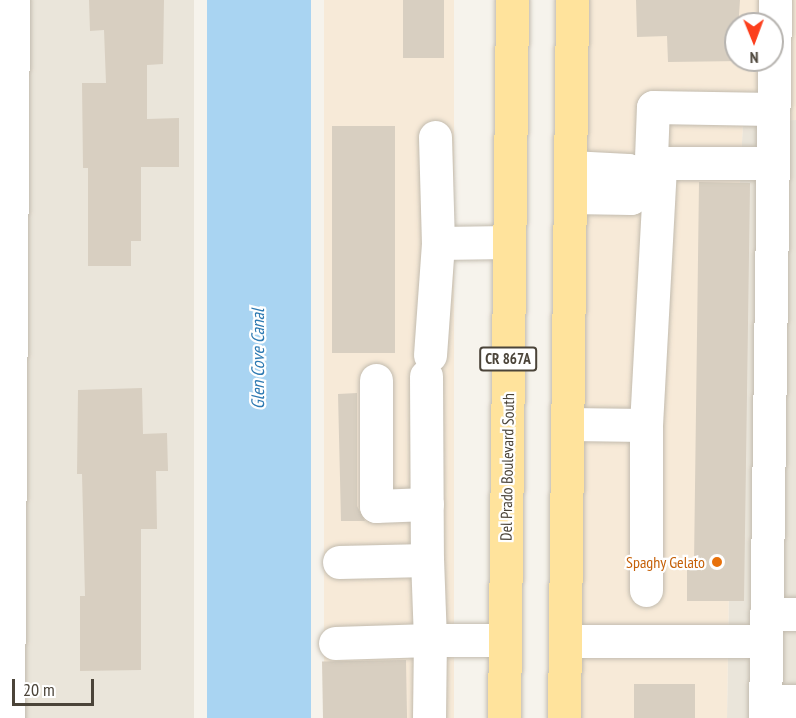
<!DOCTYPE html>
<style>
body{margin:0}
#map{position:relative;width:796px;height:718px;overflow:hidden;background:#f6f3ec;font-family:"PT Sans Narrow",sans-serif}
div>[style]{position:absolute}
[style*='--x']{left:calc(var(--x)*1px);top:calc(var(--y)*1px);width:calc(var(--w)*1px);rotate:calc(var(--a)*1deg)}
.residential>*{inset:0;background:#eae5da;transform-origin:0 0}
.commercial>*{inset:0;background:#f7ead8;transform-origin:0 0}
.water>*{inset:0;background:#a9d4f2;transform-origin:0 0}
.building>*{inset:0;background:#d8cfc1;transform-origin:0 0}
.roads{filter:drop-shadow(0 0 2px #c2bbae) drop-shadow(0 0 2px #c2bbae)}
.minor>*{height:33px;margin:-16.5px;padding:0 16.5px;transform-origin:16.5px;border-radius:16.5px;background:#fff}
.major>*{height:33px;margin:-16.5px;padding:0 16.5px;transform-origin:16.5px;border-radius:16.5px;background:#ffe39c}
.dots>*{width:16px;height:16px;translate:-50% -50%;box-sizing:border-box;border:3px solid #fff;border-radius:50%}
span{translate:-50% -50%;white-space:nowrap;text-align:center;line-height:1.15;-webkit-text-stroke:4.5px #fff;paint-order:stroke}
.shield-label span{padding:2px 4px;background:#fff;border:2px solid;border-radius:4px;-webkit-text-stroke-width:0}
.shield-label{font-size:15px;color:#4b4439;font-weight:700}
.street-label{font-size:16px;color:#4b4439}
.food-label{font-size:16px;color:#c56008}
.right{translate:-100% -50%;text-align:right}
.water-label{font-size:18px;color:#2e7ab2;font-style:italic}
.north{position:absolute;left:724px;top:12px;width:60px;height:60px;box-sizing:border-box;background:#fff;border:2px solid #b7b4b0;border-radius:50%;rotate:179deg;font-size:16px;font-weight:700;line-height:24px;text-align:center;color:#4b4439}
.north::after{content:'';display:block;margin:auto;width:21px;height:27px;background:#fc3f1d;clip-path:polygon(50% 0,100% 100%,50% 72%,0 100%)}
.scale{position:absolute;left:12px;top:679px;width:82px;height:27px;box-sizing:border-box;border:3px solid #4b4439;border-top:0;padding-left:8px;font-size:18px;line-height:21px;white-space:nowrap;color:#4b4439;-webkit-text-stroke:4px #fff;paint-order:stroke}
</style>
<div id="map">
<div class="residential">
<div style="left:0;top:0;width:194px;height:718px"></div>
<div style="clip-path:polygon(796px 120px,796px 718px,727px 718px,733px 325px,743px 122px)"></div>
</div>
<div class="commercial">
<div style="left:324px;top:0;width:130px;height:718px"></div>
<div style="clip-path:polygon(evenodd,587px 0,796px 0,796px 120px,743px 122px,733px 325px,727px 718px,579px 718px,587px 0,736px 24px,772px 24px,772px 60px,736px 60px,736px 24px)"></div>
</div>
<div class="water">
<div style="left:207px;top:0;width:104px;height:718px"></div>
</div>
<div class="building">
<div style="clip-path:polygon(89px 0,164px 0,163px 64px,147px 65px,147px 119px,179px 118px,179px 167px,141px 167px,141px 241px,131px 241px,131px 266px,88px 266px,88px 168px,83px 168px,82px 83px,106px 83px,104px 30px,90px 31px)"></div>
<div style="left:403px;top:0;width:41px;height:58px"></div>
<div style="clip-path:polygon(636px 0,740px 0,736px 60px,741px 61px,668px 62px,667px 36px,637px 37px)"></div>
<div style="left:332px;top:126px;width:63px;height:227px"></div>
<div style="clip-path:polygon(699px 182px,750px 183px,744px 601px,687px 601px,687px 562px,694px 563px)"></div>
<div style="clip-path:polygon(142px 388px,143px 434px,167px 433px,168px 471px,156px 471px,157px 529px,141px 529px,141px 670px,80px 671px,80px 596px,85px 596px,82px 474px,77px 474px,78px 390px)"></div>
<div style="clip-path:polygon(357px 393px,357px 506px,365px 521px,341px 521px,338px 394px)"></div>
<div style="left:406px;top:660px;width:58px;height:84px;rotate:89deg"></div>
<div style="left:634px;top:684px;width:61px;height:34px"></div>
</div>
<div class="roads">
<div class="minor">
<div style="--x:435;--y:137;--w:106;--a:88.4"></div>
<div style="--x:438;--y:243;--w:71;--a:-0.8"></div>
<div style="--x:650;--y:184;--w:77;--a:-87.8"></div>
<div style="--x:653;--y:107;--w:119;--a:1"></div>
<div style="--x:570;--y:197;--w:61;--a:0.9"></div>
<div style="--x:631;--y:198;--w:16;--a:-52"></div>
<div style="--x:641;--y:185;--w:20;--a:-131"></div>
<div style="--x:628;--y:170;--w:58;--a:-177"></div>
<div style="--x:430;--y:355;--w:112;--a:-85.9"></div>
<div style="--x:426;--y:376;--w:184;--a:89.7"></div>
<div style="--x:376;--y:380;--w:126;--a:90"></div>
<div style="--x:376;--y:506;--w:51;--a:-2.2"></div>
<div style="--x:568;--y:424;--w:78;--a:0.7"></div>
<div style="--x:646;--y:590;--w:165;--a:-90"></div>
<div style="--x:646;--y:425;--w:262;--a:-86.9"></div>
<div style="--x:660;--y:163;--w:110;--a:0"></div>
<div style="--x:766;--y:614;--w:30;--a:0"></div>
<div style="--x:565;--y:641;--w:200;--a:0"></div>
<div style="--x:335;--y:643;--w:95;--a:-1.8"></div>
<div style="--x:430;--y:640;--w:80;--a:-92.1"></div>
<div style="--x:427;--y:560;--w:88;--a:178.7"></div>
<div style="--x:765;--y:701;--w:31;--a:0"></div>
<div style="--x:8;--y:718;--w:718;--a:-89.6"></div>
<div style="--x:429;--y:718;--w:78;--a:-89.3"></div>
<div style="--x:430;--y:640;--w:75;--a:0"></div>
<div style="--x:765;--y:718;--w:718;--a:-89.2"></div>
</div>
<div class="major">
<div style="--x:504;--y:718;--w:718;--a:-89.36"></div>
<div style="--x:564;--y:718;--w:718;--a:-89.36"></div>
</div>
</div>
<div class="dots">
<div style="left:717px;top:562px;background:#e8710a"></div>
</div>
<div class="shield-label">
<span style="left:508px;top:359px">CR 867A</span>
</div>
<div class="street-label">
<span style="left:507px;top:467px;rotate:-89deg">Del Prado Boulevard South</span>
</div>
<div class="food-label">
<span class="right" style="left:705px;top:562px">Spaghy Gelato</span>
</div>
<div class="water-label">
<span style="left:258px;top:359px;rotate:-90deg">Glen Cove Canal</span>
</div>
<div class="north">N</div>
<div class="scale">20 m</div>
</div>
